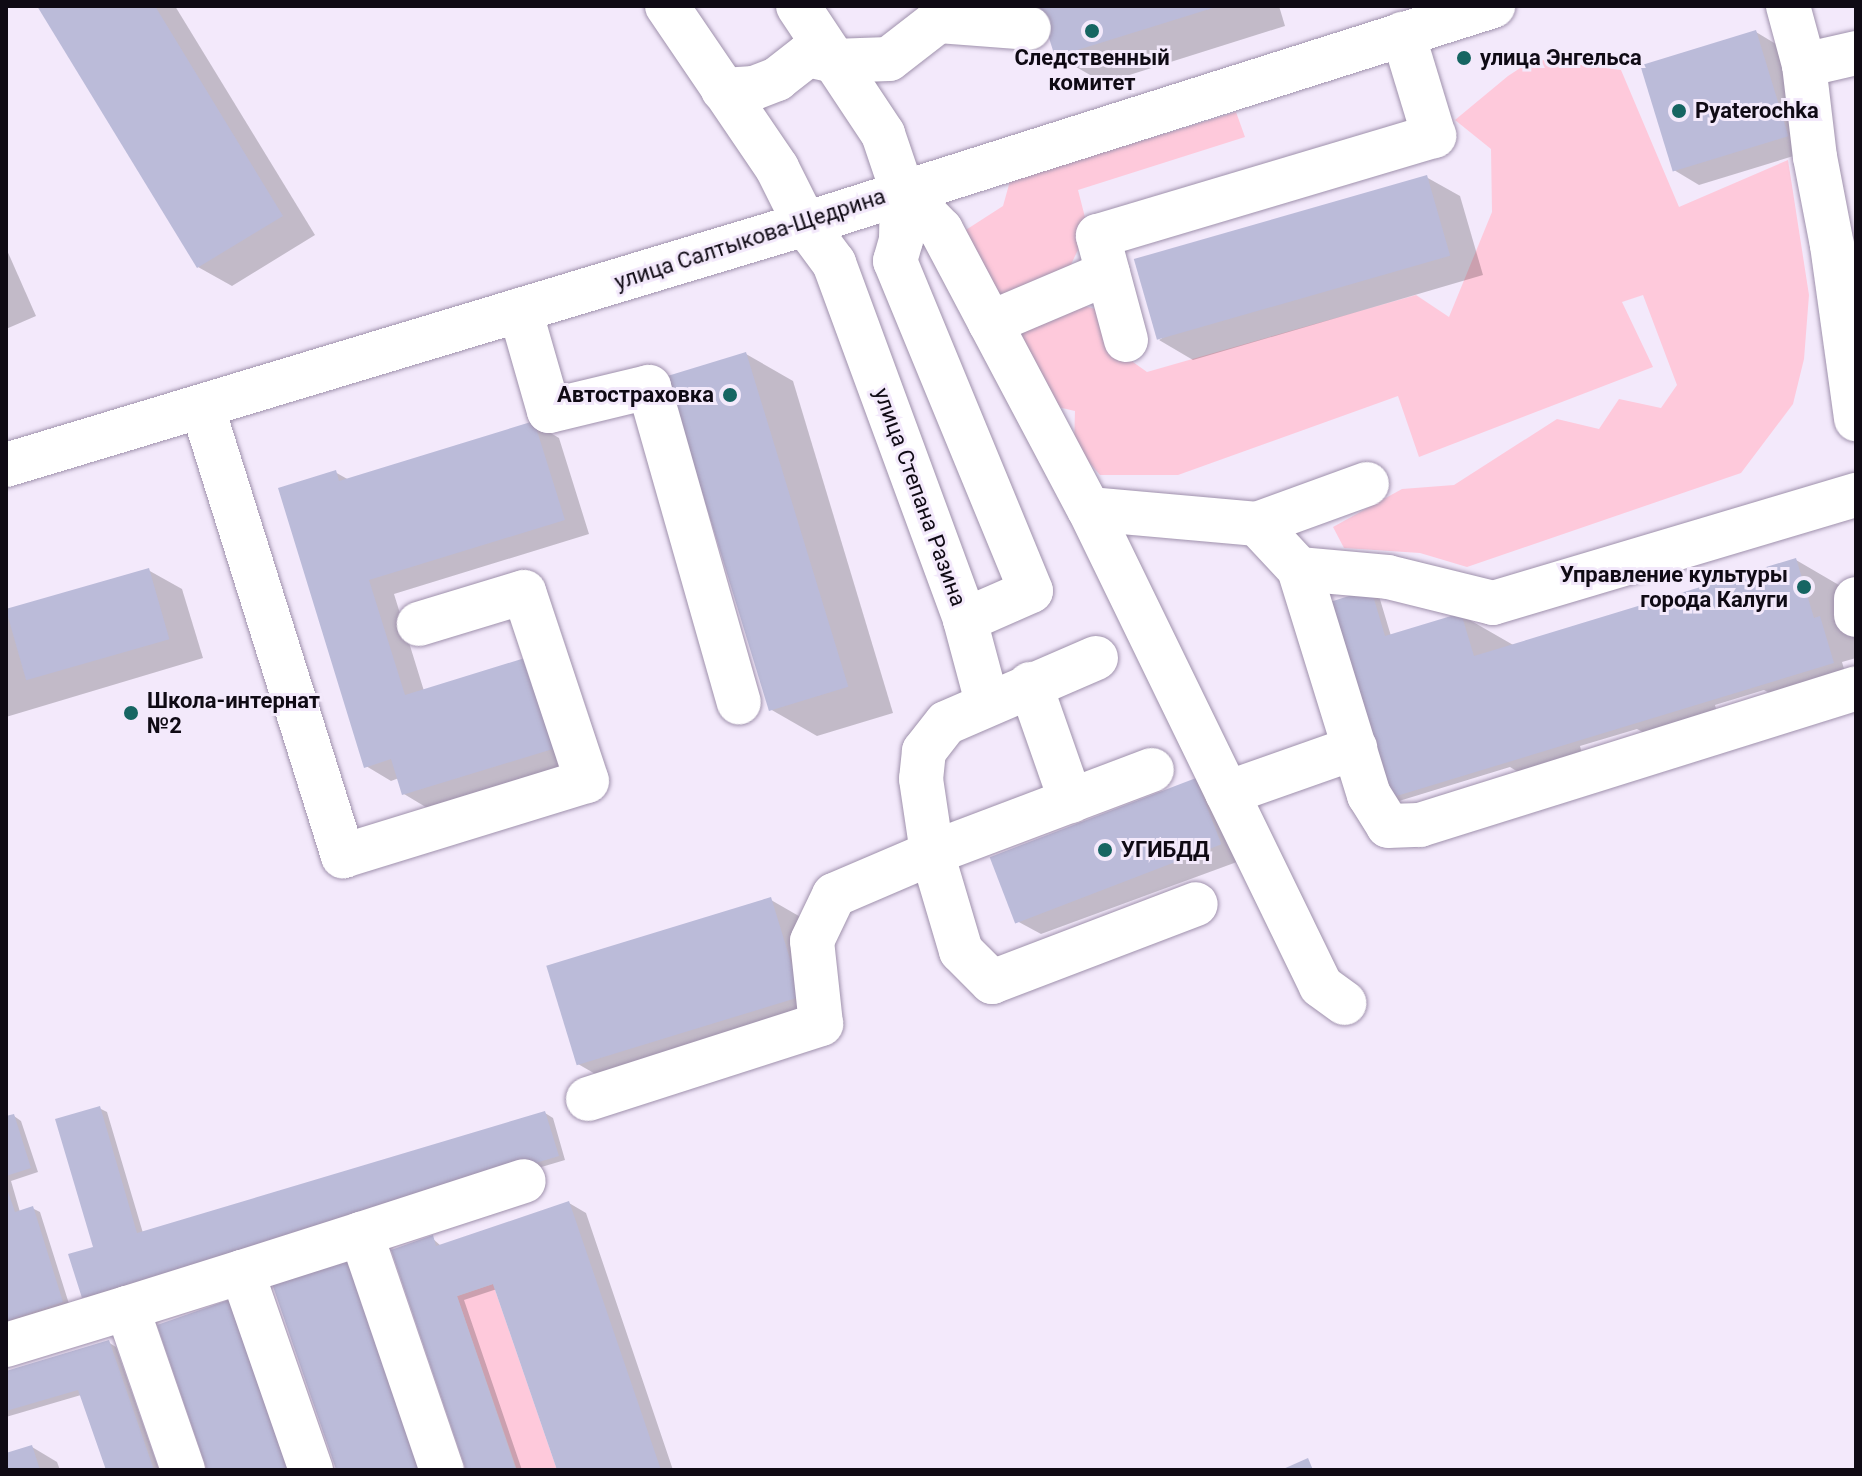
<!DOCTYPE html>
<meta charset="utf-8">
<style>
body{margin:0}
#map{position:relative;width:1862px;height:1476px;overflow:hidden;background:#f3e9fb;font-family:Roboto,sans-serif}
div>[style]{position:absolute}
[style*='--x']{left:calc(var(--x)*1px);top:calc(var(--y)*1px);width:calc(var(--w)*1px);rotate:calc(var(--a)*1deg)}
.green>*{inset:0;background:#fec9db;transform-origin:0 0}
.shadow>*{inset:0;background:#0003}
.building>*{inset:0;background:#bbbbd9;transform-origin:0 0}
.roads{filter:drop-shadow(0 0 2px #9f91ac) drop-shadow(0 0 2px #9f91ac)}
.minor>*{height:44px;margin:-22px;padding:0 22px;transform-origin:22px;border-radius:22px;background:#fff}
.major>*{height:44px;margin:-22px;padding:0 22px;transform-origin:22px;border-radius:22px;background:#fff}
.dots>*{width:22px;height:22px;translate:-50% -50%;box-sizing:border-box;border:4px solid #f3e9fb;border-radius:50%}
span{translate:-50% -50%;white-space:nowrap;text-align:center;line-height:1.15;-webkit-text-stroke:6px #f3e9fb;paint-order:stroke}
.poi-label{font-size:22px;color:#0f0a14;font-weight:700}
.left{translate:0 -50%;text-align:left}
.right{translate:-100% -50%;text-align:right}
.street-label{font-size:22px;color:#0f0a14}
.frame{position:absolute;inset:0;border:8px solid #0f0a14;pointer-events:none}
</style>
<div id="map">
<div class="green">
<div style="clip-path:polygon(1534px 59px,1621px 70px,1679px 207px,1788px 160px,1809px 295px,1804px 359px,1793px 404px,1741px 473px,1467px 567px,1420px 553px,1344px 548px,1333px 527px,1402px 489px,1454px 485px,1557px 419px,1599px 429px,1619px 399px,1661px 408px,1677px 385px,1643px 295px,1622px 302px,1653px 367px,1419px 457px,1398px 396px,1178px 475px,1100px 475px,1074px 445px,1075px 411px,1049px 405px,1019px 328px,1074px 303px,1106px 312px,1119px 352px,1147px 372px,1416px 295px,1449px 317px,1492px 212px,1491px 149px,1455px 120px,1508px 76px)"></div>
<div style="clip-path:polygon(1236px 112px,1245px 137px,1078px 190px,1088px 229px,1064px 279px,997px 306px,958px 235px,1003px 206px,1010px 181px)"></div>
<div style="left:493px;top:1284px;width:197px;height:38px;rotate:71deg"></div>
</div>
<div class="shadow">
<div style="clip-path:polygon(39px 6px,175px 6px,315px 235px,232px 286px,198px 267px)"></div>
<div style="clip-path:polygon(1042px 6px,1279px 6px,1285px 26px,1104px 83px,1057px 56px)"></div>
<div style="clip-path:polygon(1756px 32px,1781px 47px,1813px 150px,1699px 185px,1674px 170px)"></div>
<div style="clip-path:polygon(1426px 177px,1460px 196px,1483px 275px,1193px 360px,1159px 340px)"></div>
<div style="clip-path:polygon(6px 248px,36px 316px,6px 329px)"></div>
<div style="clip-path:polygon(746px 354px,793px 381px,893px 713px,817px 736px,770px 709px)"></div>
<div style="clip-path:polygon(534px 423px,559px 438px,589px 534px,394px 594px,424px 691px,528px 659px,580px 762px,429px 809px,404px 794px,399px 778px,391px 781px,366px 766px,335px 472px,349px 480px)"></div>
<div style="clip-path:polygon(1796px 560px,1856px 595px,1856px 658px,1842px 662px,1846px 676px,1777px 697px,1764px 690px,1715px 705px,1718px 716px,1650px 736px,1637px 729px,1580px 746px,1583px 757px,1523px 775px,1510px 767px,1399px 801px,1391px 796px,1333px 603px,1379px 596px,1391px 636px,1461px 615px,1515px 646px)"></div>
<div style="clip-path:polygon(148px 570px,182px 589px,203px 658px,6px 717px,6px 613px)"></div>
<div style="clip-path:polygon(1196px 781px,1222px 795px,1245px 859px,1041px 934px,1015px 920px)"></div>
<div style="clip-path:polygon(771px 900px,804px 919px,834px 1016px,611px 1083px,578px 1064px)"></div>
<div style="clip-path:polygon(99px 1108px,107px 1112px,143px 1233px,545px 1113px,553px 1118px,565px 1160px,91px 1301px,83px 1296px,95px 1248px)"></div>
<div style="clip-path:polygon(14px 1116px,21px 1121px,38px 1172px,11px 1181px,20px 1212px,32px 1208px,40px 1212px,70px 1307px,6px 1324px,6px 1118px)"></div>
<div style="clip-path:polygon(569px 1203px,586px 1213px,673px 1470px,559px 1470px,497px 1289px,464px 1300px,522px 1470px,468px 1470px,432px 1238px,441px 1246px)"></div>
<div style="clip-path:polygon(108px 1342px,116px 1347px,159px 1470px,108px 1470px,81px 1395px,6px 1417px,6px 1373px)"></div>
<div style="clip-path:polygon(32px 1447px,57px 1462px,60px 1470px,6px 1470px,6px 1455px)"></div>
</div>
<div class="building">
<div style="clip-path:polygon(37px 6px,155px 6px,283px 216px,197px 268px)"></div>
<div style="clip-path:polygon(1039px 6px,1216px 6px,1216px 7px,1055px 57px)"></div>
<div style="left:1756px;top:30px;width:111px;height:121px;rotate:73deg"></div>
<div style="left:1427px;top:175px;width:84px;height:305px;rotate:74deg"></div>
<div style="left:746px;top:352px;width:350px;height:83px;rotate:73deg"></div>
<div style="clip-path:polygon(534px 421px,565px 520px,369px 580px,405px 695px,528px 657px,556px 748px,402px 795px,391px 759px,364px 768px,278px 488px,336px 470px,339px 481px)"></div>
<div style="clip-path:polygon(1796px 558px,1814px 618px,1820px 616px,1834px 663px,1390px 798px,1330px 602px,1371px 589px,1385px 636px,1461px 613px,1474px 656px)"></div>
<div style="left:149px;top:568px;width:74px;height:149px;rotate:74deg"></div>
<div style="left:1196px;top:778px;width:71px;height:221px;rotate:69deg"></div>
<div style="left:771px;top:897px;width:104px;height:235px;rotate:73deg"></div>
<div style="clip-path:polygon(100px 1106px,137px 1233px,545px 1111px,559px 1156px,82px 1298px,68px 1254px,93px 1247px,55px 1119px)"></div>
<div style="clip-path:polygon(14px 1114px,31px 1168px,6px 1176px,6px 1116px)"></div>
<div style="clip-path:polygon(6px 1186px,15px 1212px,33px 1206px,63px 1302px,6px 1321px)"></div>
<div style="clip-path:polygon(569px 1201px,661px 1470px,557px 1470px,493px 1284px,457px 1296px,516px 1470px,466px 1470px,391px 1250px,433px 1235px,436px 1246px)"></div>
<div style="left:352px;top:1258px;width:224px;height:84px;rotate:71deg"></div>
<div style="clip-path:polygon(237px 1297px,296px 1470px,207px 1470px,157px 1325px)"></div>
<div style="clip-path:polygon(109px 1340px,154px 1470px,106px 1470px,78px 1390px,6px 1411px,6px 1371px)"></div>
<div style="clip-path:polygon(32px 1445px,40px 1470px,6px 1470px,6px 1453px)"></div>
<div style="clip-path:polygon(1308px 1458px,1313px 1470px,1281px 1470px)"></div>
</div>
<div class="roads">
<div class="minor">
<div style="--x:1788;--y:6;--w:61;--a:74.8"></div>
<div style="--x:1804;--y:65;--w:93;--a:83.2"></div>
<div style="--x:1815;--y:157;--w:90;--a:79.1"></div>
<div style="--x:1832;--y:245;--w:176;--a:82.1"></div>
<div style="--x:938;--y:21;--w:91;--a:4.4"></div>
<div style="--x:1804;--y:65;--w:53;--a:-13"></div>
<div style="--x:723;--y:90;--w:31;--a:-4"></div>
<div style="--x:754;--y:88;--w:25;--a:-21"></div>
<div style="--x:777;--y:79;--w:39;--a:-38"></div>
<div style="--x:808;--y:55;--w:26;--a:13"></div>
<div style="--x:833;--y:61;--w:56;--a:-2"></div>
<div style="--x:889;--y:59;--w:62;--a:-37.8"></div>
<div style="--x:938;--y:21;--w:16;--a:-72"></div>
<div style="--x:902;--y:190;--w:56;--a:45.7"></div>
<div style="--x:941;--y:230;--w:316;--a:62.1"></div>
<div style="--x:1089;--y:509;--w:530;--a:64.06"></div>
<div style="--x:1321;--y:986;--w:29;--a:36"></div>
<div style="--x:805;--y:224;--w:49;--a:53.4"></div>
<div style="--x:834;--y:263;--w:380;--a:69.8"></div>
<div style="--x:965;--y:620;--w:72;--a:-23.7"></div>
<div style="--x:1031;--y:591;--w:357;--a:-112.4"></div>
<div style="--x:895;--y:261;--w:22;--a:-74"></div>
<div style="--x:901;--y:240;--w:50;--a:-88.9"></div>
<div style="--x:520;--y:310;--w:105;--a:74"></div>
<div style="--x:549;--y:411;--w:103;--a:-13.5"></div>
<div style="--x:649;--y:387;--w:328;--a:74.1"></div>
<div style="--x:990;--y:323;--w:128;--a:-23"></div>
<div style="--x:1126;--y:340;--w:108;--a:-105.1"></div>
<div style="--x:1098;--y:236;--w:351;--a:-16.6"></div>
<div style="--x:1434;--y:136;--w:107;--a:-106.9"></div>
<div style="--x:202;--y:406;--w:472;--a:72.6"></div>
<div style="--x:343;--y:856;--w:255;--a:-17.1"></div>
<div style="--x:587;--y:781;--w:199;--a:-108.4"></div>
<div style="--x:524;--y:592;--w:110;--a:163.1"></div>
<div style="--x:1089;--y:509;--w:169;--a:5.1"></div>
<div style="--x:1257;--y:524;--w:62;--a:47"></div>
<div style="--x:1299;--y:569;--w:89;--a:5.1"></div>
<div style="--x:1388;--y:577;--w:108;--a:13.9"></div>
<div style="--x:1493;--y:603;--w:379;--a:-16.6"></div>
<div style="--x:1257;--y:524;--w:117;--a:-20"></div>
<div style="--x:1299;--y:569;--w:237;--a:72.8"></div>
<div style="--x:1369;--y:795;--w:36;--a:58"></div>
<div style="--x:1388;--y:826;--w:32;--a:-2"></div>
<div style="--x:1420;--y:825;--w:457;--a:-17.4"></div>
<div style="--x:1856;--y:599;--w:16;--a:90"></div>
<div style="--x:965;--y:620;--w:85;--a:75"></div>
<div style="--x:1096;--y:658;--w:163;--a:156.6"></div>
<div style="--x:946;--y:723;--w:36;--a:128"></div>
<div style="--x:924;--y:751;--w:28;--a:96"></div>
<div style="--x:921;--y:779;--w:75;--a:81.5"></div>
<div style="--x:932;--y:853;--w:102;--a:73.5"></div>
<div style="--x:961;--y:951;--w:44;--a:45"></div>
<div style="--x:992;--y:982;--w:218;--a:-20.9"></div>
<div style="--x:1030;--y:684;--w:124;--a:70.7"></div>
<div style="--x:1227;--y:793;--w:136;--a:-19.4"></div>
<div style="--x:588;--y:1099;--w:245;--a:-17.8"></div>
<div style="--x:821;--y:1024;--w:83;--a:-96.2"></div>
<div style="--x:812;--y:941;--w:51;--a:-64.4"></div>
<div style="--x:834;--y:895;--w:107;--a:-23.2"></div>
<div style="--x:932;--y:853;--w:235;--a:-20.7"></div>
<div style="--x:361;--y:1234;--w:171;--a:-18"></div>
<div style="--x:242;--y:1272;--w:125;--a:-17.7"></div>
<div style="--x:361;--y:1234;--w:250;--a:71.1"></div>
<div style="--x:127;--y:1308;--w:121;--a:-17.4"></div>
<div style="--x:242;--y:1272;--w:210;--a:70.8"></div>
<div style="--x:6;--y:1345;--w:127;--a:-17"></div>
<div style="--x:127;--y:1308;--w:171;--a:70.9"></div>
</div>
<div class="major">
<div style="--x:667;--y:6;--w:196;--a:55.8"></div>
<div style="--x:777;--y:168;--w:63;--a:63.4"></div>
<div style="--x:798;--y:6;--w:154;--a:56.4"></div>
<div style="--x:883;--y:134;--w:59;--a:71.3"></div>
<div style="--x:6;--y:465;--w:835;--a:-16.78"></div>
<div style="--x:805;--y:224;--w:722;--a:-17.58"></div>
</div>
</div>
<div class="dots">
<div style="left:1092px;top:31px;background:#166562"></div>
<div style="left:1464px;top:58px;background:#166562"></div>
<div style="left:1679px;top:111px;background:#166562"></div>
<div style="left:730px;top:395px;background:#166562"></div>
<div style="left:1804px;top:587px;background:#166562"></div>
<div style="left:131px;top:713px;background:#166562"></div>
<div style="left:1105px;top:850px;background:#166562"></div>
</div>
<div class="poi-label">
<span style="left:1092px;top:70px">Следственный<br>комитет</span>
<span class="left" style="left:1480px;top:58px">улица Энгельса</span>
<span class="left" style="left:1695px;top:111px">Pyaterochka</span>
<span class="right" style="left:714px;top:395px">Автостраховка</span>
<span class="right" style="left:1788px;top:587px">Управление культуры<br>города Калуги</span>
<span class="left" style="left:147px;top:713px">Школа-интернат<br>№2</span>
<span class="left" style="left:1121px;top:850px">УГИБДД</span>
</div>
<div class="street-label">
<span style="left:750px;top:239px;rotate:-18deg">улица Салтыкова-Щедрина</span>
<span style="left:920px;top:497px;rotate:70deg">улица Степана Разина</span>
</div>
<div class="frame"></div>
</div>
